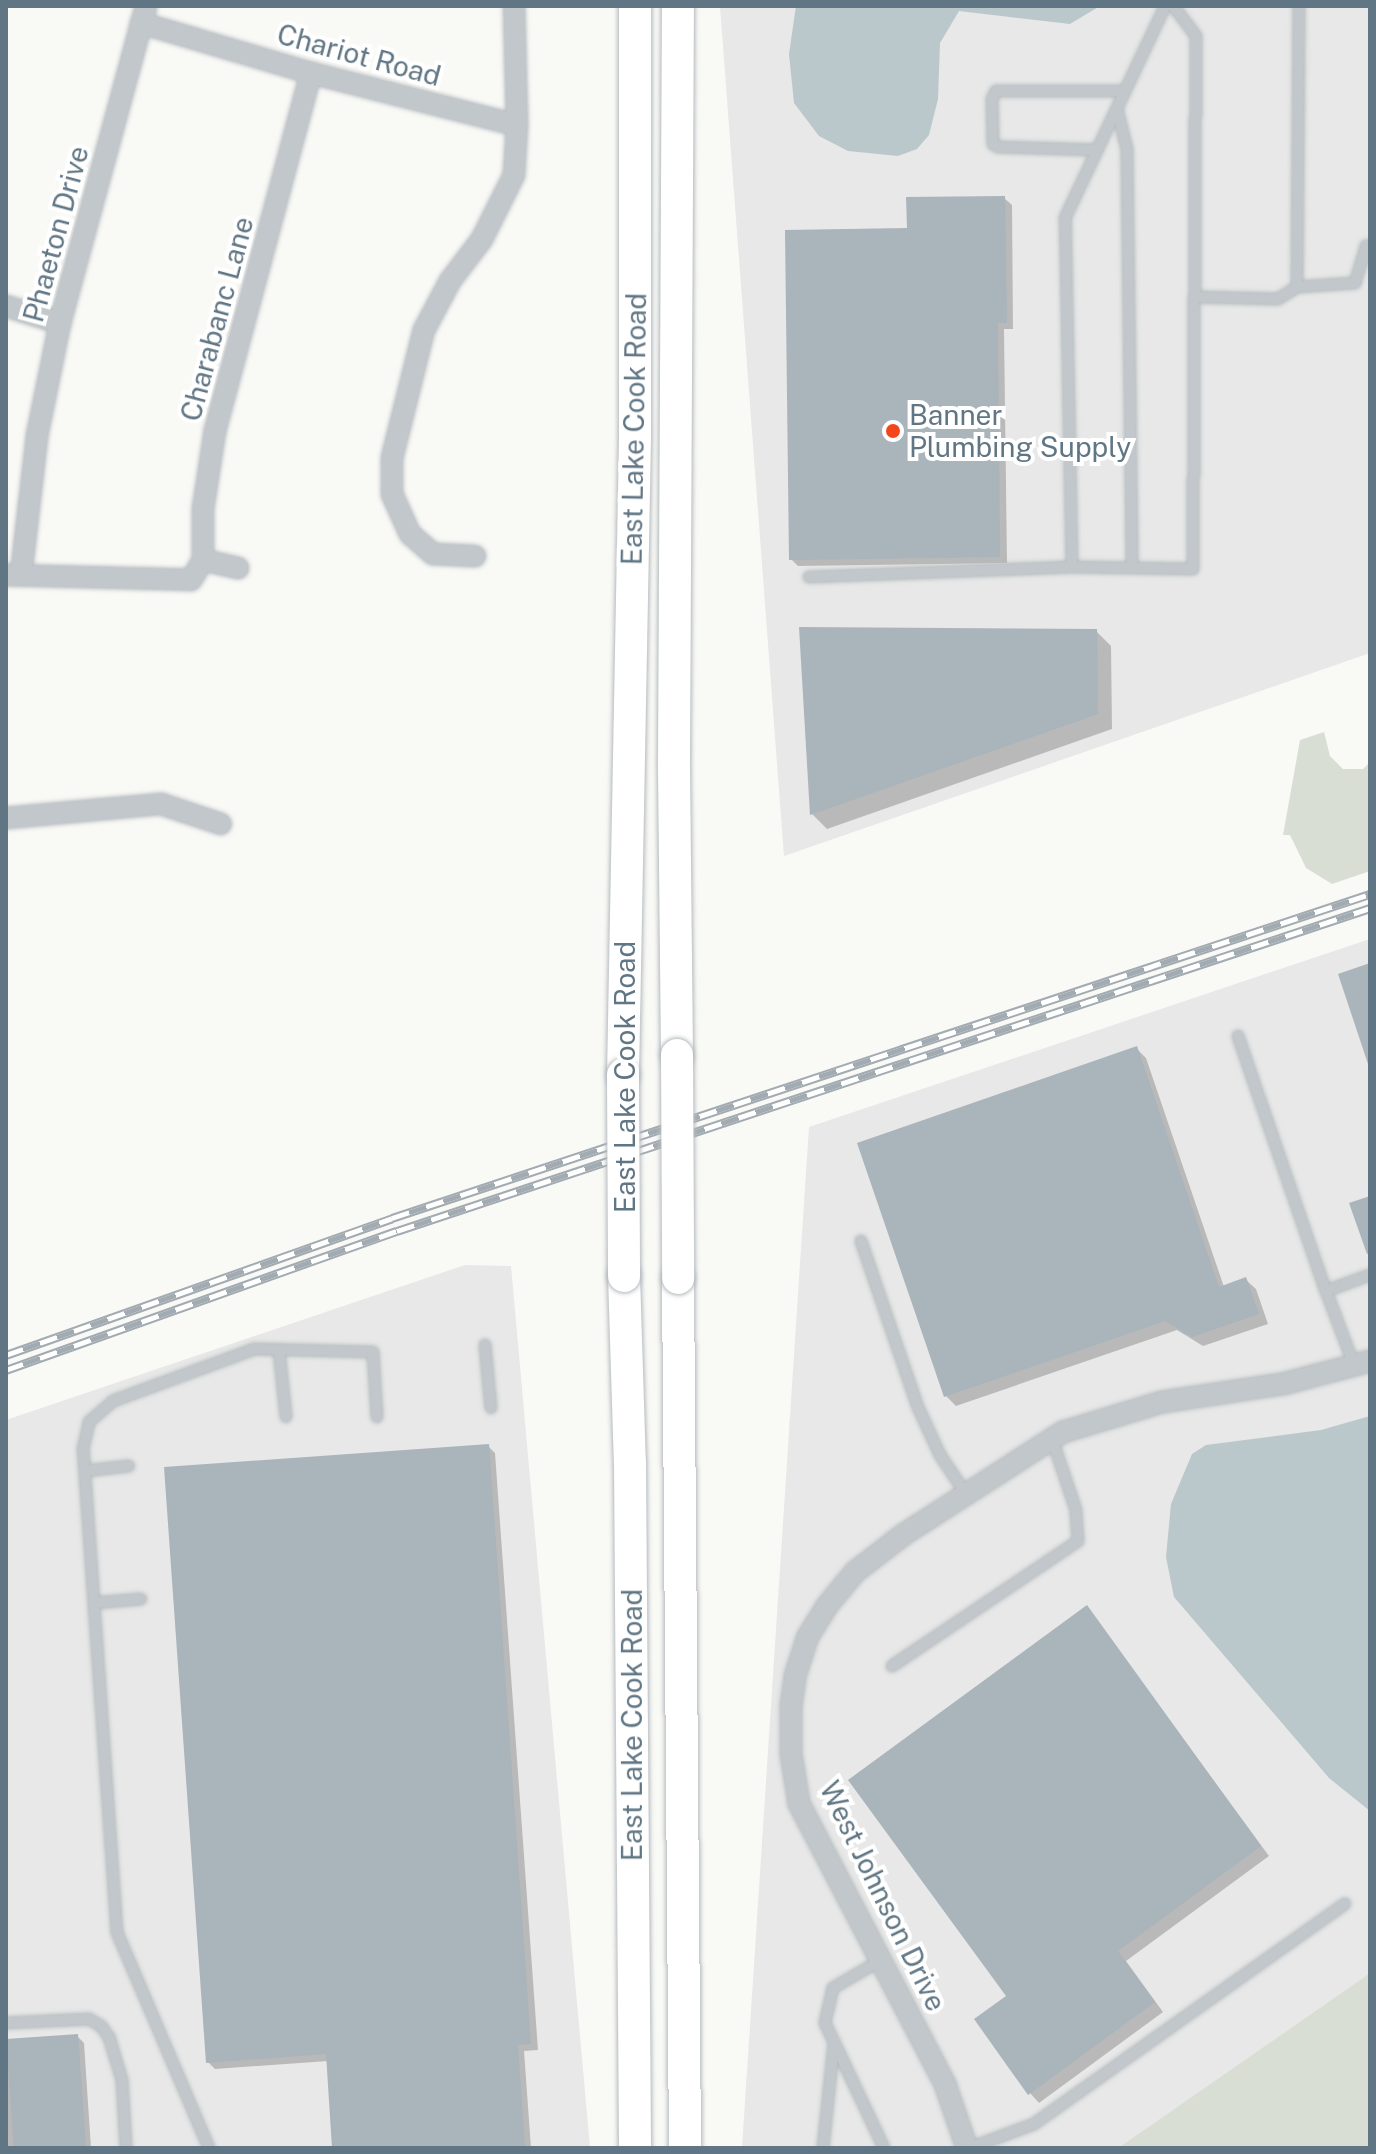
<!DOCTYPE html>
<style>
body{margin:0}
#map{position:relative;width:1376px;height:2154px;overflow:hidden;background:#f9f9f6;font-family:"Public Sans",sans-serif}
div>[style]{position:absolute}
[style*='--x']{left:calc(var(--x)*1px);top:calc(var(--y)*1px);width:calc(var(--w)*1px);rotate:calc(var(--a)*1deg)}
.built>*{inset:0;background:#e7e8e7}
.green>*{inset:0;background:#d9ded5}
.water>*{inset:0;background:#bac8cc}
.shadow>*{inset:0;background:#0003}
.building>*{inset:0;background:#aab4bb;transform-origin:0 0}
.roads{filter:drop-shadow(0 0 2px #b5bbbf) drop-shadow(0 0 2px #b5bbbf)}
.lane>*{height:10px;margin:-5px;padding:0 5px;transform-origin:5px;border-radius:5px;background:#c2c7cb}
.street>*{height:20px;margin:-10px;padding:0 10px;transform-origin:10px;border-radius:10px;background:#c2c7cb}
.primary>*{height:32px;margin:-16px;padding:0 16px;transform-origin:16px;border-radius:16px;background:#fff}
.rail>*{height:9px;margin-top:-4.5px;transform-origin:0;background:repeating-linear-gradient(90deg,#fff 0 18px,#a2abb1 0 36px);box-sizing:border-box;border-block:2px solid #a2abb1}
.bridges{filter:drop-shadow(0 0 2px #b5bbbf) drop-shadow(0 0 2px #b5bbbf)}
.primary-bridge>*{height:32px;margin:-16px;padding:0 16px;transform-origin:16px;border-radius:16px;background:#fff}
.dots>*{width:22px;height:22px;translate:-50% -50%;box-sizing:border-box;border:4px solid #fff;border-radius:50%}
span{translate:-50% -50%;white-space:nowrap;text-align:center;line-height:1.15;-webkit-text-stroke:8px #fff;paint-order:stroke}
.street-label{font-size:28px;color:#617684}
.poi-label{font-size:28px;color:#617684}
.left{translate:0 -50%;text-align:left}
.frame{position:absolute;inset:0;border:8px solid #617684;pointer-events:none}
</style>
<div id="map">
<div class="built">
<div style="clip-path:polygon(720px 6px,1370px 6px,1370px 653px,784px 856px)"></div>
<div style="clip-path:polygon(1370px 939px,1370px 1973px,1118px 2148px,742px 2148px,809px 1127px)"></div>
<div style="clip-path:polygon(465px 1265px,511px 1266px,590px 2148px,6px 2148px,6px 1420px)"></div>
</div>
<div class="green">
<div style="clip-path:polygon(1324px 732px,1330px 756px,1343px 769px,1363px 769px,1370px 762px,1370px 871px,1332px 884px,1306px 868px,1290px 835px,1283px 835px,1300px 740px)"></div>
<div style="clip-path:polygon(1370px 1973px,1370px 2148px,1118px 2148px)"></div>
</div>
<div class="water">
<div style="clip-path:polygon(796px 6px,1100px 6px,1070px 24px,959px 11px,940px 43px,938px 99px,929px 135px,917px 149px,898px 156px,848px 151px,819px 136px,794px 103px,789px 54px)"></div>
<div style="clip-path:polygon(1370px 1416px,1370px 1811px,1329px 1778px,1174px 1597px,1166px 1557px,1171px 1504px,1192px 1454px,1206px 1445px,1321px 1430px)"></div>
</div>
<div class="shadow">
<div style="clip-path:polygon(1004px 198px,1012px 205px,1013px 329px,1004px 329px,1007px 563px,798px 566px,791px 559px)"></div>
<div style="clip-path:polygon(1096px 631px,1111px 646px,1112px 729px,827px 829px,812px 814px)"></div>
<div style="clip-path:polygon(1137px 1049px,1146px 1058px,1224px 1287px,1246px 1280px,1256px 1289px,1268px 1324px,1203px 1346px,1177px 1330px,956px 1406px,946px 1396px)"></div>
<div style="clip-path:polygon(488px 1446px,495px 1453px,538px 2050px,524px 2051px,531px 2148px,334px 2148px,328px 2061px,215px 2069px,208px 2062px)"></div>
<div style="clip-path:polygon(1087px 1608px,1269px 1856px,1126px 1961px,1163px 2012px,1039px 2103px,1030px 2093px,1008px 1996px)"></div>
<div style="clip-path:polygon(77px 2036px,84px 2043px,91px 2148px,6px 2148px,6px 2040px)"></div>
</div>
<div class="building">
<div style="clip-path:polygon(1005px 196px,1007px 323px,998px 323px,1000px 557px,789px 560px,785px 230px,907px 228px,906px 197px)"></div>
<div style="clip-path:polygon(799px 627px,1097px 629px,1098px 714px,810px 815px)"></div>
<div style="clip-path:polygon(1370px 963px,1370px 1067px,1369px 1067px,1338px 974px)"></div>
<div style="clip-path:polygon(1137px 1046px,1219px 1287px,1246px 1277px,1259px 1314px,1192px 1337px,1165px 1321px,944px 1397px,857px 1143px)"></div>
<div style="clip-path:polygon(1370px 1196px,1370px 1253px,1367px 1254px,1349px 1203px)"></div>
<div style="clip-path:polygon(489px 1444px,531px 2044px,518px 2045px,525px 2148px,332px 2148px,326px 2054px,206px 2063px,164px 1467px)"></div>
<div style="clip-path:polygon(1087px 1605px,1261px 1846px,1118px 1951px,1155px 2002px,1028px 2095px,974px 2019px,1006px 1996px,848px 1780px)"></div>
<div style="left:78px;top:2034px;width:114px;height:72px;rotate:86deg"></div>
</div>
<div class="roads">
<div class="lane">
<div style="--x:1117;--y:109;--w:41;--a:76"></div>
<div style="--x:1127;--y:149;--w:419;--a:89.3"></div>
<div style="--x:1097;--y:150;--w:99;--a:-178.3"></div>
<div style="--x:998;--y:147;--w:6;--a:-149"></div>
<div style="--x:993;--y:144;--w:45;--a:-91.3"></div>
<div style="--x:992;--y:99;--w:9;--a:-63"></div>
<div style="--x:996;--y:91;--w:129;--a:0"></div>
<div style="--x:1297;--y:287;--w:58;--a:-3.9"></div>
<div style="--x:1355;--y:283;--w:39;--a:-73"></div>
<div style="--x:1366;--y:246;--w:4;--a:0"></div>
<div style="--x:1194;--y:297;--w:84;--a:1.4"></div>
<div style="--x:1278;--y:299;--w:22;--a:-32"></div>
<div style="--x:1297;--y:287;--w:281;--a:-89.6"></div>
<div style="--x:1072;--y:567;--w:121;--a:0.9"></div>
<div style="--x:1193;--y:569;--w:533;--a:-89.68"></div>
<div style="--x:1196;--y:36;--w:38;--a:-127"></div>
<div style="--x:809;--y:577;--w:263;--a:-2.2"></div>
<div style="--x:1072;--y:567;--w:349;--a:-91.1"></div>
<div style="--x:1065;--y:218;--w:234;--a:-64.7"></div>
<div style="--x:1238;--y:1036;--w:270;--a:71"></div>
<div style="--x:861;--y:1241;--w:173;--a:71.1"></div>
<div style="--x:917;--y:1405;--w:55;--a:65.3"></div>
<div style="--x:940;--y:1455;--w:47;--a:56.3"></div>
<div style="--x:485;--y:1345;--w:63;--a:84.6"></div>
<div style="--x:279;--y:1350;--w:67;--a:84"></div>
<div style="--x:1354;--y:1365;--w:79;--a:-110.7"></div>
<div style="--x:1326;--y:1291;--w:47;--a:-20"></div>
<div style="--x:85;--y:1471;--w:44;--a:-6.5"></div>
<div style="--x:94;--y:1603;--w:47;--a:-4.9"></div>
<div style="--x:892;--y:1666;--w:224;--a:-33.9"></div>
<div style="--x:1078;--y:1541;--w:31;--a:-94"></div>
<div style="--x:1076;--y:1510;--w:75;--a:-108.7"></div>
<div style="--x:881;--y:1960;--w:56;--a:149.7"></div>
<div style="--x:833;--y:1988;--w:36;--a:103"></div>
<div style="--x:825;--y:2023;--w:138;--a:64.7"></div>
<div style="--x:6;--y:2023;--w:83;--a:-2.8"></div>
<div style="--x:89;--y:2019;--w:14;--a:30"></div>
<div style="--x:101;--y:2026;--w:14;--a:54"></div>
<div style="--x:109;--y:2037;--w:45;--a:73.2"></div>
<div style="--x:122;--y:2080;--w:68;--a:86.6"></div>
<div style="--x:209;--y:2148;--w:235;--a:-113.1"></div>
<div style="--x:117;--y:1932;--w:484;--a:-94"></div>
<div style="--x:83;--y:1449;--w:28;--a:-77"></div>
<div style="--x:89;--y:1422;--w:32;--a:-41"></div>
<div style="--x:113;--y:1401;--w:150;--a:-20.2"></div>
<div style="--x:254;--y:1349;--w:119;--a:1.4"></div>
<div style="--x:373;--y:1352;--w:65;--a:86.5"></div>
<div style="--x:823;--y:2148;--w:106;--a:-84"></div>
<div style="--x:970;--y:2148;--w:68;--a:-20.6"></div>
<div style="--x:1034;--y:2124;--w:381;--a:-35.3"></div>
</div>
<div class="street">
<div style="--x:141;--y:23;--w:177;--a:16.4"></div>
<div style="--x:311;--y:73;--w:212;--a:14.2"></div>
<div style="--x:6;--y:306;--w:57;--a:17.5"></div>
<div style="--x:475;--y:556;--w:42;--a:-177.3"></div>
<div style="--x:433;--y:554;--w:30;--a:-139"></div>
<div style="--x:410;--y:534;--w:44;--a:-114.2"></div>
<div style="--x:392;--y:494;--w:36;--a:-90"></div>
<div style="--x:392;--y:458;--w:132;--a:-76"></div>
<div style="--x:424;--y:330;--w:55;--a:-62"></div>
<div style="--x:450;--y:281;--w:53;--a:-52.7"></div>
<div style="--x:482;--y:239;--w:72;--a:-63.4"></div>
<div style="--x:514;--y:175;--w:50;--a:-86.6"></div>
<div style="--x:517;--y:125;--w:119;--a:-91.4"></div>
<div style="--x:203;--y:560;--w:36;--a:13"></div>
<div style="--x:6;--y:575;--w:185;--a:1.5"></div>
<div style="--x:191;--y:580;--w:23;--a:-59"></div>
<div style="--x:203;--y:560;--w:51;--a:-90"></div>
<div style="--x:203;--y:509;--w:79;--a:-81.3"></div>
<div style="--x:215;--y:431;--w:371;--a:-75"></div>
<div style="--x:21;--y:575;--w:140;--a:-83.4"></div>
<div style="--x:37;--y:436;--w:115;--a:-78.5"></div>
<div style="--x:60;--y:323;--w:328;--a:-74.8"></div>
<div style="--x:6;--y:818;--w:156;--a:-5.2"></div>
<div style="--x:161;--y:804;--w:63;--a:18.4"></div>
<div style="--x:967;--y:2148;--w:68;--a:-109"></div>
<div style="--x:945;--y:2084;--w:317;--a:-117.5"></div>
<div style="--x:799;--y:1803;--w:50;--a:-99.3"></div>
<div style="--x:791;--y:1754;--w:48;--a:-90"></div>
<div style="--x:791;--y:1706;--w:30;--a:-82"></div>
<div style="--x:795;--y:1676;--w:40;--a:-72"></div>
<div style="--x:807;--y:1638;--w:36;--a:-58"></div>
<div style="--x:826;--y:1607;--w:45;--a:-50.4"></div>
<div style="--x:855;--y:1572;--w:61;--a:-37.6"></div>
<div style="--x:903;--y:1535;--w:190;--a:-32.8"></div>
<div style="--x:1063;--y:1432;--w:103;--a:-16.9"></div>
<div style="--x:1162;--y:1402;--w:122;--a:-8.5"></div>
<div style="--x:1283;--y:1384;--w:90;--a:-14.8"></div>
</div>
<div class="primary">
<div style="--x:677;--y:1055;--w:296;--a:-90.6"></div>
<div style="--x:674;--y:759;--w:753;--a:-89.7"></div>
<div style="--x:623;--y:1075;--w:639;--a:-88.92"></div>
<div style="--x:635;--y:436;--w:430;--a:-90"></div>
<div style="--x:624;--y:1276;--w:187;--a:88.2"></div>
<div style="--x:630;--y:1463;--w:685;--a:89.58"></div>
<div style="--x:678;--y:1278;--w:870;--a:89.54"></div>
</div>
</div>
<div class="rail">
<div style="--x:6;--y:1355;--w:410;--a:-19.5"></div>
<div style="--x:392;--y:1218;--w:1030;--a:-18.33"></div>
<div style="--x:6;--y:1370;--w:415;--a:-19.6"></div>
<div style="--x:397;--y:1231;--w:1025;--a:-18.36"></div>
</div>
<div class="bridges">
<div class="primary-bridge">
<div style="--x:677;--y:1055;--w:223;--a:89.7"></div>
<div style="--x:623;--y:1075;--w:201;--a:89.7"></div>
</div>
</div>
<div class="dots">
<div style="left:893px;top:431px;background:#f4451b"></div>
</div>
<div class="street-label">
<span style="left:359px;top:55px;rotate:15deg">Chariot Road</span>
<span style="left:56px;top:234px;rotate:-75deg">Phaeton Drive</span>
<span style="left:217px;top:319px;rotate:-75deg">Charabanc Lane</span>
<span style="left:634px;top:429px;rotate:-89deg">East Lake Cook Road</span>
<span style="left:625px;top:1077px;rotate:-90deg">East Lake Cook Road</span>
<span style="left:632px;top:1725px;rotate:-90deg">East Lake Cook Road</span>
<span style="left:883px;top:1896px;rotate:64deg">West Johnson Drive</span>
</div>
<div class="poi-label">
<span class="left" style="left:909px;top:431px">Banner<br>Plumbing Supply</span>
</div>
<div class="frame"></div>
</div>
